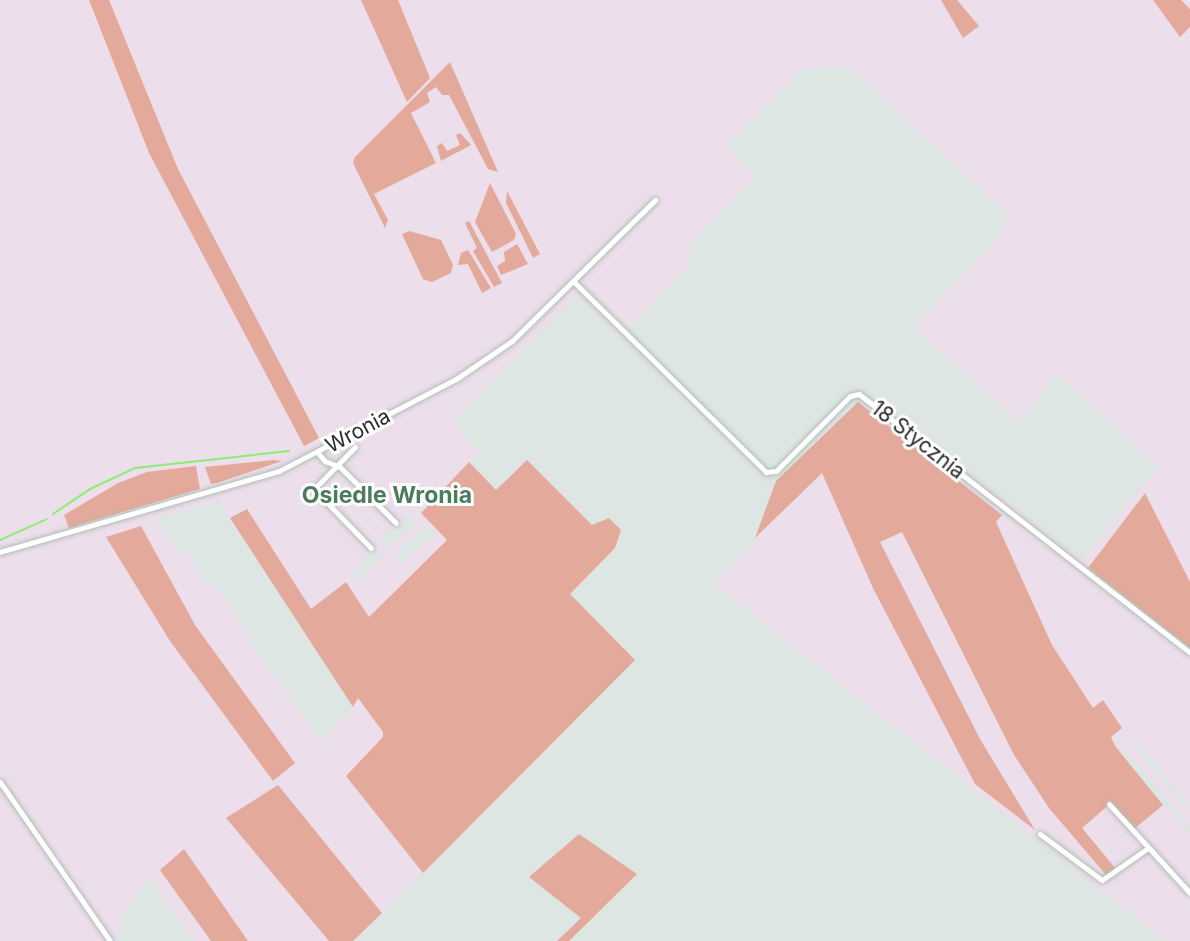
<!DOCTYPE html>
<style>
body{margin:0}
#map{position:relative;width:1190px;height:941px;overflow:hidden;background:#eddeeb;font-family:Inter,sans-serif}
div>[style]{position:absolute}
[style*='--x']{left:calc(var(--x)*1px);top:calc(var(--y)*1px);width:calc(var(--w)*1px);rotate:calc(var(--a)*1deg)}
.industrial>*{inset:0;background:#dee6e4;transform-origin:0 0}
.green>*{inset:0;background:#e3a99b}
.stream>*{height:2px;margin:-1px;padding:0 1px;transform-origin:1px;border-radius:1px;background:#8aee71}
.roads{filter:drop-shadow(0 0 2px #b1bfb6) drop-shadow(0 0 2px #b1bfb6)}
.minor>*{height:5px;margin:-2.5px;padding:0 2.5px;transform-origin:2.5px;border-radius:2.5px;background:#fff}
span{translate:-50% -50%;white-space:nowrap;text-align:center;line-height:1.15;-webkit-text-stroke:6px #fff;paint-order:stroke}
.street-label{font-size:21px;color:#2b2b2b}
.neighbourhood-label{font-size:23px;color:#4b7c5d;font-weight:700}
</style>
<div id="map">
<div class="industrial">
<div style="clip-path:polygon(804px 68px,850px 68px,1010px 216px,1003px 231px,914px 328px,1020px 421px,1057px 374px,1158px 466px,1081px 560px,867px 393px,776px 481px,754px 542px,713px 583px,1165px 941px,354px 941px,491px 804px,569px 594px,615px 549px,527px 460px,496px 490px,469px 462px,479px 452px,452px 421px,577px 295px,620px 337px,689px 267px,686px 249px,756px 176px,726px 146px)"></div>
<div style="clip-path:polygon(219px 500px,353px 707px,321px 742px,260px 657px,218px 586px,205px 585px,191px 556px,177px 551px,153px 519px)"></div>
<div style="left:409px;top:514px;width:11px;height:40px;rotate:49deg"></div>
<div style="left:428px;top:525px;width:11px;height:45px;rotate:49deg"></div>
<div style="left:375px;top:548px;width:11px;height:37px;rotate:41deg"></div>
<div style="left:1136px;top:740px;width:85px;height:5px;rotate:51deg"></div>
<div style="clip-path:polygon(1124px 748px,1190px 827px,1190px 835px,1134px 771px,1121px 751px)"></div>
<div style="clip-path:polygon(149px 878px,194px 941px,116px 941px,124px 914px)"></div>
</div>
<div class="green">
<div style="clip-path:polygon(89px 0,109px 0,178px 169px,319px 438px,304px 446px,149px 153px)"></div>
<div style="clip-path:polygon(361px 0,398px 0,430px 78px,407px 102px)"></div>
<div style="clip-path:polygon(941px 0,957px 0,979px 26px,963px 38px)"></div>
<div style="clip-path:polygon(1153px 0,1181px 0,1190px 9px,1190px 27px,1180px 37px)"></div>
<div style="clip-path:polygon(450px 62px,498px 172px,488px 169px,449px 95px,442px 95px,436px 87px,427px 93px,430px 102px,411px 113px,436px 163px,374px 194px,388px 220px,385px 228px,353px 163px,355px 157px)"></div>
<div style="clip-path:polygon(460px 133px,471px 145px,441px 161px,437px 146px,442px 143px,447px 151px,460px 145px,456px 135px)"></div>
<div style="clip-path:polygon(490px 183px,516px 234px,514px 240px,492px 252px,475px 222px)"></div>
<div style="clip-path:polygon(507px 191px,540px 254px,533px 258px,506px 203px)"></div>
<div style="clip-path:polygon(469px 221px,502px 283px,494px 287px,473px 251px,477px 248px,465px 223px)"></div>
<div style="clip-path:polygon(409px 231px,441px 240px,453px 265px,451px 273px,432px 282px,423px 279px,402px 234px)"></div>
<div style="clip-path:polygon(517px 244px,528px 264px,501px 275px,497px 266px,505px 261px,504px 252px)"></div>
<div style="clip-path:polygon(468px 250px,491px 288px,482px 293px,468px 264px,458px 265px,461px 253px)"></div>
<div style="clip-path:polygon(858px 402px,1002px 515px,996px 522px,1052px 645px,1093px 708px,1103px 700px,1122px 728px,1111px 737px,1115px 746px,1163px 805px,1134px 829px,1111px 803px,1082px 828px,1116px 869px,1106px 875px,1049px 808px,1014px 755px,902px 532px,880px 542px,980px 739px,1035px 830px,975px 784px,873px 588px,822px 473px,755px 538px,776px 481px)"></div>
<div style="clip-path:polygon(273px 460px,282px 461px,217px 483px,211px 484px,205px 467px)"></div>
<div style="clip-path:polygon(527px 460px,592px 525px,609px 518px,621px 530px,615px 548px,570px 594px,635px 660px,423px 873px,346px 776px,383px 737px,383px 732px,358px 698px,353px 707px,230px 518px,247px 509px,311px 609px,346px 582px,369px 617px,447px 540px,421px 513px,469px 462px,496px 490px)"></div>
<div style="clip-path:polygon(196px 466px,200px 489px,69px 528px,64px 515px,118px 483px,147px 472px)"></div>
<div style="clip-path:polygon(1145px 493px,1190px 582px,1190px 648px,1088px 568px)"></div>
<div style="clip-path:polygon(141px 526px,195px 625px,295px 763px,273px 781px,170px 641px,106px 537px)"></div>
<div style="clip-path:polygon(278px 785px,382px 913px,353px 941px,329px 941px,226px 818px)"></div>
<div style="clip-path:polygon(579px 834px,637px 874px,569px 941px,557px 941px,581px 918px,529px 877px)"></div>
<div style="clip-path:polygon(184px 849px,248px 941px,211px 941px,160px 870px)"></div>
</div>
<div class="stream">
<div style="--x:53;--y:514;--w:45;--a:-34"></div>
<div style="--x:90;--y:489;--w:50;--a:-25"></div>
<div style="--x:135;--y:468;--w:155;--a:-6.3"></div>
<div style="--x:0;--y:540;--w:51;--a:-24.1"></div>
</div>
<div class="roads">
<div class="minor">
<div style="--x:573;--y:281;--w:272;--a:44.7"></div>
<div style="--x:766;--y:472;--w:10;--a:-6"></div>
<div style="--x:776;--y:471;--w:105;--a:-45.4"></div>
<div style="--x:850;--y:396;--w:9;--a:-13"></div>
<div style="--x:859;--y:394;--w:420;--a:38"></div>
<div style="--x:355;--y:447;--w:59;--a:134.3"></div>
<div style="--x:314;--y:489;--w:82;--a:46"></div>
<div style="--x:318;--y:453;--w:11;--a:49"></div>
<div style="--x:325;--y:461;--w:16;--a:22"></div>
<div style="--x:340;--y:467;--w:79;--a:45"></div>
<div style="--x:0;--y:552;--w:291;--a:-16.2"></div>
<div style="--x:279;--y:471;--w:199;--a:-27.5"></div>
<div style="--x:456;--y:379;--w:68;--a:-34.2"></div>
<div style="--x:512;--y:341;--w:201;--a:-44.6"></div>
<div style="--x:0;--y:782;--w:193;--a:55.3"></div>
<div style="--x:1109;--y:804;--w:120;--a:47.7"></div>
<div style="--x:1040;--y:834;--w:77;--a:36.6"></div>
<div style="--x:1102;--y:880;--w:56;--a:-34.8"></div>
</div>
</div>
<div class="street-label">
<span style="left:358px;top:431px;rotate:-28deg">Wronia</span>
<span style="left:918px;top:440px;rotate:38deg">18 Stycznia</span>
</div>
<div class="neighbourhood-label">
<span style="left:387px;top:495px">Osiedle Wronia</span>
</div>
</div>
